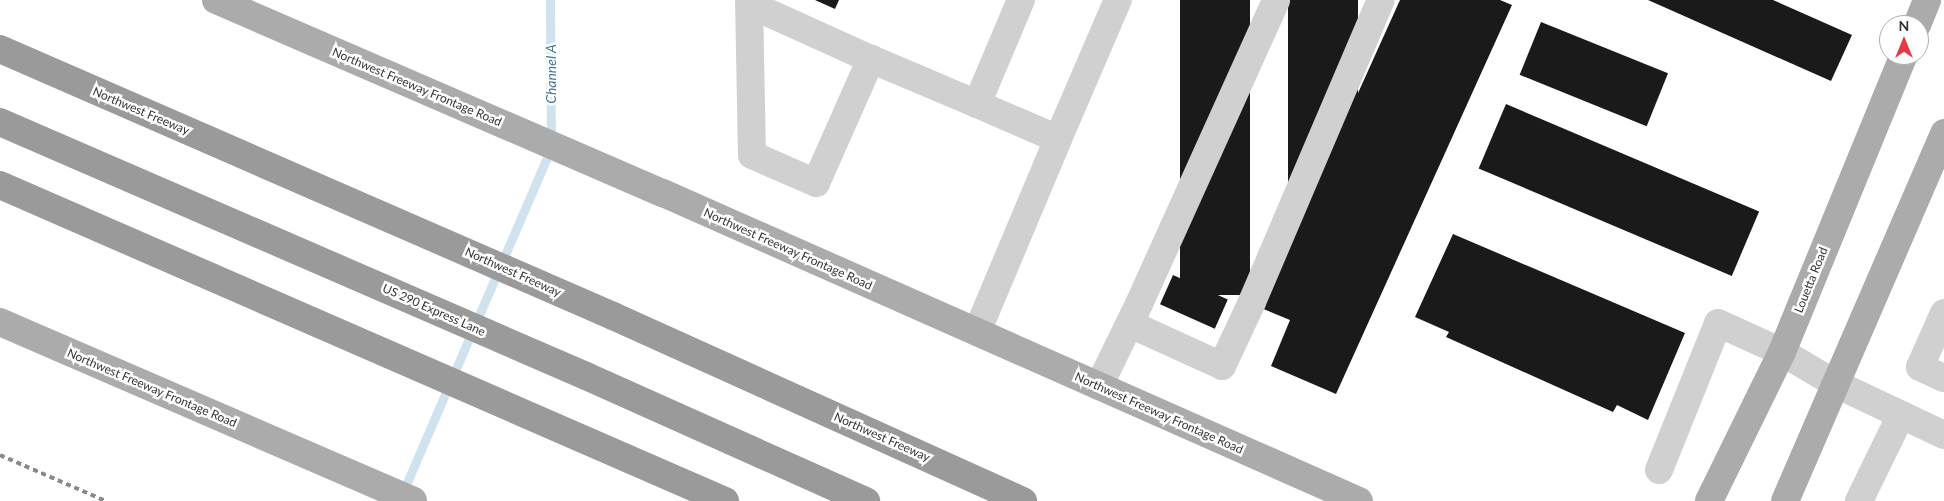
<!DOCTYPE html>
<style>
body{margin:0}
#map{position:relative;width:1944px;height:501px;overflow:hidden;background:#fff;font-family:Lato,sans-serif}
div>[style]{position:absolute}
[style*='--x']{left:calc(var(--x)*1px);top:calc(var(--y)*1px);width:calc(var(--w)*1px);rotate:calc(var(--a)*1deg)}
.stream>*{height:9px;margin:-4.5px;padding:0 4.5px;transform-origin:4.5px;border-radius:4.5px;background:#cfe2ee}
.building>*{inset:0;background:#1a1a1a;transform-origin:0 0}
.minor>*{height:28px;margin:-14px;padding:0 14px;transform-origin:14px;border-radius:14px;background:#d0d0d0}
.major>*{height:28px;margin:-14px;padding:0 14px;transform-origin:14px;border-radius:14px;background:#ababab}
.highway>*{height:28px;margin:-14px;padding:0 14px;transform-origin:14px;border-radius:14px;background:#9a9a9a}
.rail>*{height:4px;margin-top:-2px;transform-origin:0;background:repeating-linear-gradient(90deg,#888 0 5px,transparent 0 9px)}
span{translate:-50% -50%;white-space:nowrap;text-align:center;line-height:1.15;-webkit-text-stroke:5px #fff;paint-order:stroke}
.street-label{font-size:12px;color:#333}
.water-label{font-size:14px;color:#3f7597;font-style:italic}
.north{position:absolute;left:1879px;top:15px;width:50px;height:50px;box-sizing:border-box;background:#fff;border:1px solid #adadad;border-radius:50%;rotate:0deg;font-size:14px;font-weight:700;line-height:20px;text-align:center;color:#333}
.north::after{content:'';display:block;margin:auto;width:18px;height:22px;background:#e63946;clip-path:polygon(50% 0,100% 100%,50% 72%,0 100%)}
</style>
<div id="map">
<div class="stream">
<div style="--x:402;--y:494;--w:377;--a:-66.7"></div>
<div style="--x:551;--y:148;--w:148;--a:-90.4"></div>
</div>
<div class="building">
<div style="clip-path:polygon(815px 0,839px 0,835px 9px)"></div>
<div style="left:1180px;top:0;width:70px;height:295px"></div>
<div style="left:1288px;top:0;width:70px;height:287px"></div>
<div style="clip-path:polygon(1400px 0,1500px 0,1512px 5px,1336px 394px,1271px 366px,1290px 320px,1261px 308px)"></div>
<div style="clip-path:polygon(1648px 0,1773px 0,1852px 35px,1831px 81px)"></div>
<div style="left:1541px;top:22px;width:137px;height:57px;rotate:22deg"></div>
<div style="left:1506px;top:104px;width:275px;height:70px;rotate:23deg"></div>
<div style="clip-path:polygon(1453px 234px,1685px 333px,1648px 420px,1617px 405px,1613px 412px,1446px 337px,1449px 332px,1415px 317px)"></div>
<div style="left:1173px;top:275px;width:60px;height:32px;rotate:24deg"></div>
</div>
<div class="minor">
<div style="--x:749;--y:0;--w:155;--a:88.9"></div>
<div style="--x:752;--y:155;--w:70;--a:23.6"></div>
<div style="--x:816;--y:183;--w:136;--a:-66.1"></div>
<div style="--x:871;--y:59;--w:115;--a:23"></div>
<div style="--x:977;--y:104;--w:113;--a:-67.1"></div>
<div style="--x:749;--y:4;--w:134;--a:24.3"></div>
<div style="--x:977;--y:104;--w:88;--a:23.4"></div>
<div style="--x:1058;--y:139;--w:151;--a:-66.7"></div>
<div style="--x:1944;--y:313;--w:59;--a:114"></div>
<div style="--x:1920;--y:367;--w:26;--a:25"></div>
<div style="--x:1130;--y:324;--w:101;--a:24.5"></div>
<div style="--x:1222;--y:366;--w:71;--a:-64.9"></div>
<div style="--x:1252;--y:302;--w:328;--a:-66.9"></div>
<div style="--x:977;--y:332;--w:209;--a:-67.2"></div>
<div style="--x:1099;--y:386;--w:91;--a:-64"></div>
<div style="--x:1139;--y:304;--w:333;--a:-65.7"></div>
<div style="--x:1659;--y:470;--w:158;--a:-68.1"></div>
<div style="--x:1718;--y:323;--w:70;--a:24.4"></div>
<div style="--x:1782;--y:352;--w:63;--a:30.7"></div>
<div style="--x:1836;--y:384;--w:119;--a:25.3"></div>
<div style="--x:1859;--y:501;--w:96;--a:-64"></div>
</div>
<div class="major">
<div style="--x:216;--y:0;--w:487;--a:23.4"></div>
<div style="--x:663;--y:193;--w:761;--a:23.87"></div>
<div style="--x:1917;--y:25;--w:27;--a:-68"></div>
<div style="--x:0;--y:322;--w:450;--a:23.4"></div>
<div style="--x:1709;--y:501;--w:166;--a:-63.9"></div>
<div style="--x:1782;--y:352;--w:321;--a:-67.7"></div>
<div style="--x:1785;--y:501;--w:401;--a:-66.6"></div>
</div>
<div class="highway">
<div style="--x:0;--y:49;--w:669;--a:23.54"></div>
<div style="--x:613;--y:316;--w:450;--a:24.3"></div>
<div style="--x:0;--y:122;--w:639;--a:23.43"></div>
<div style="--x:586;--y:376;--w:307;--a:24.1"></div>
<div style="--x:0;--y:185;--w:791;--a:23.55"></div>
</div>
<div class="rail">
<div style="--x:0;--y:455;--w:116;--a:23.5"></div>
</div>
<div class="street-label">
<span style="left:417px;top:87px;rotate:23deg">Northwest Freeway Frontage Road</span>
<span style="left:141px;top:111px;rotate:23deg">Northwest Freeway</span>
<span style="left:788px;top:249px;rotate:24deg">Northwest Freeway Frontage Road</span>
<span style="left:513px;top:272px;rotate:24deg">Northwest Freeway</span>
<span style="left:1811px;top:280px;rotate:-68deg">Louetta Road</span>
<span style="left:434px;top:310px;rotate:24deg">US 290 Express Lane</span>
<span style="left:152px;top:388px;rotate:23deg">Northwest Freeway Frontage Road</span>
<span style="left:1159px;top:413px;rotate:24deg">Northwest Freeway Frontage Road</span>
<span style="left:882px;top:437px;rotate:24deg">Northwest Freeway</span>
</div>
<div class="water-label">
<span style="left:551px;top:74px;rotate:-90deg">Channel A</span>
</div>
<div class="north">N</div>
</div>
